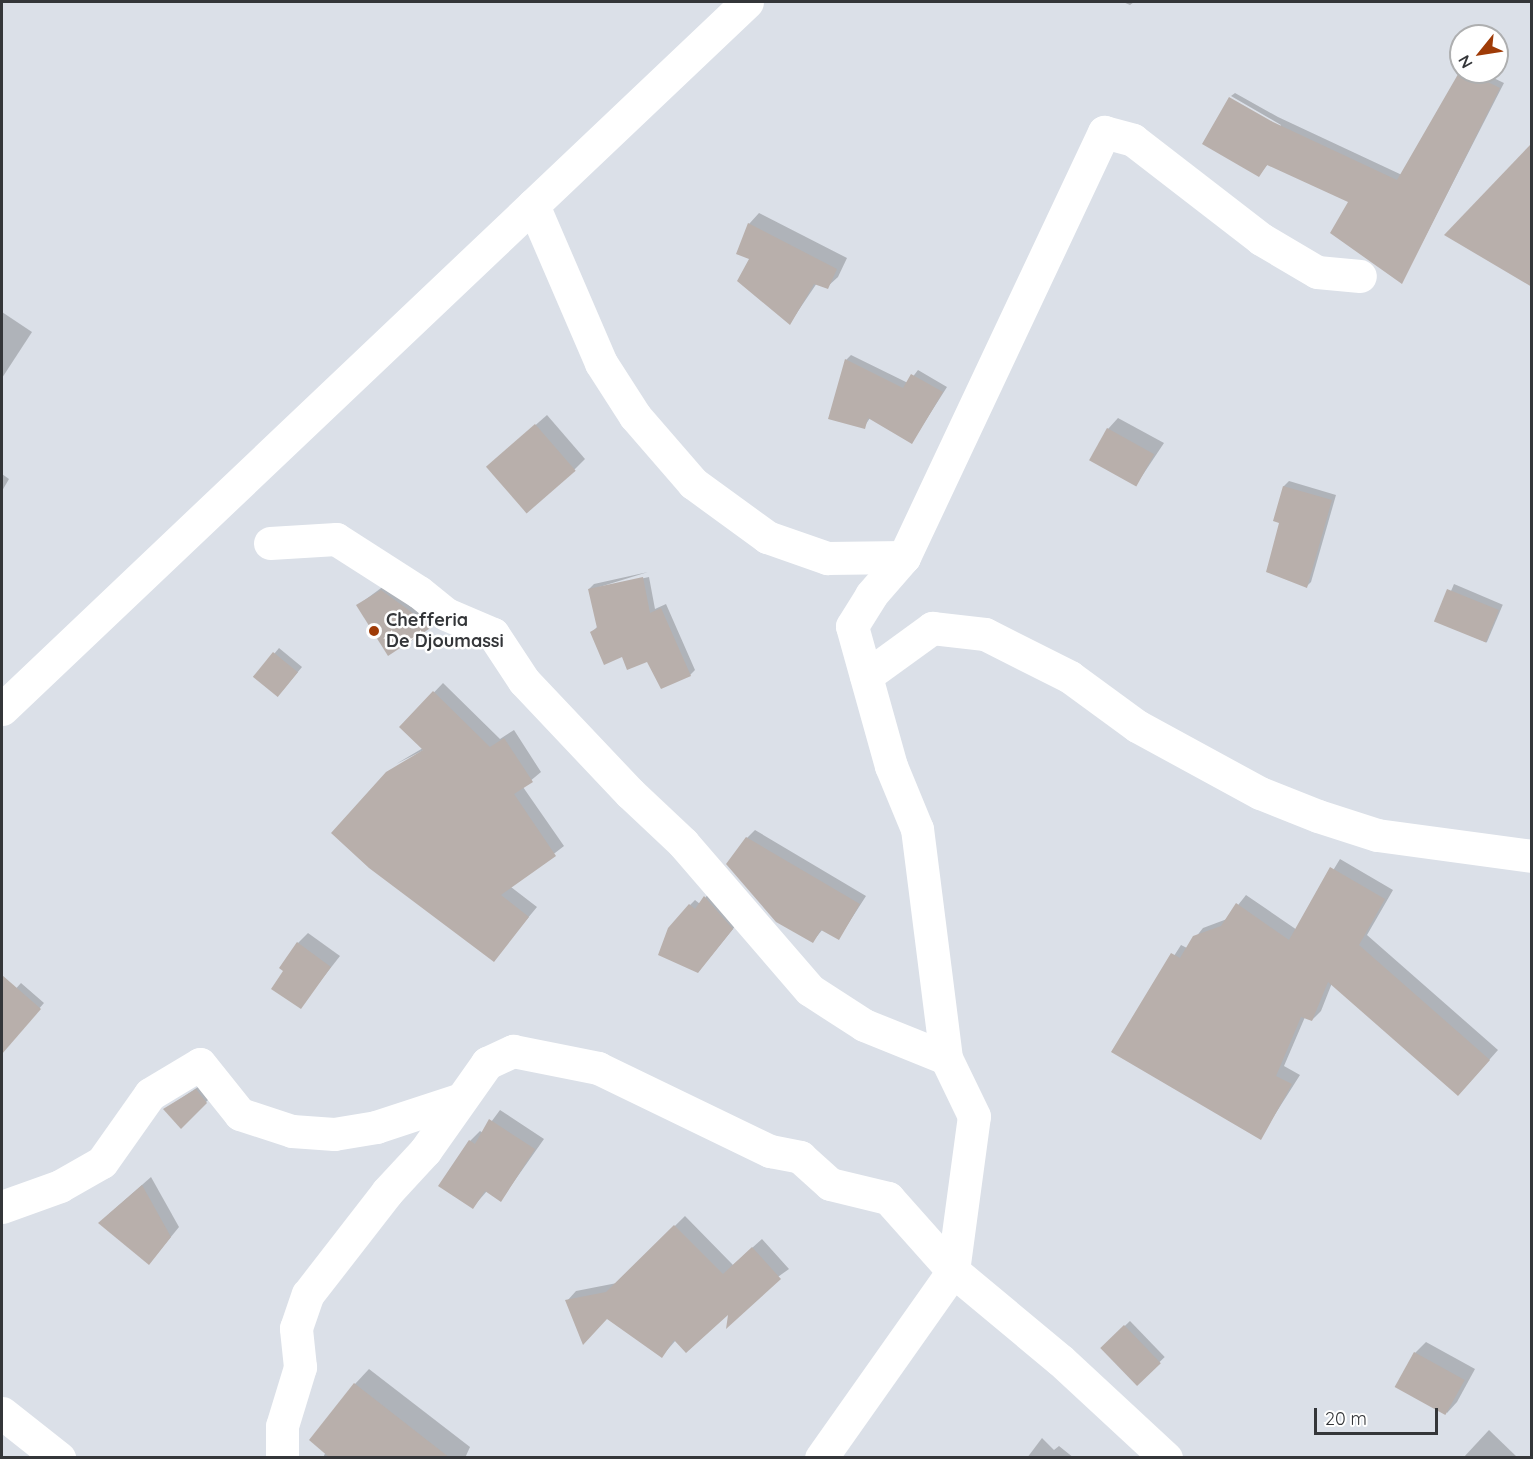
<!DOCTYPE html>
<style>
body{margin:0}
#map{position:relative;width:1533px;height:1459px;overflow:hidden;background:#dbe0e8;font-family:Quicksand,sans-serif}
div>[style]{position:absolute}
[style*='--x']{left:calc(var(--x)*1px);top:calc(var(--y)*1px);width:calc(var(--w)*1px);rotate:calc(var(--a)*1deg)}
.shadow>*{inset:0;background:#0003;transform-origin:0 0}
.building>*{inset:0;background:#b8afab;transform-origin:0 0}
.minor>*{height:33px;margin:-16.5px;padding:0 16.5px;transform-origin:16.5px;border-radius:16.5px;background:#fff}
.major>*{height:33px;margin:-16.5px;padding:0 16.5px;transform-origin:16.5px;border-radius:16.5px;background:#fff}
.dots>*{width:16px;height:16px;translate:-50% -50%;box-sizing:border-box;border:3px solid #fff;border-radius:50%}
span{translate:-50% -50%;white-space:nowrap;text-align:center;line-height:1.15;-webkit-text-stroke:5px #fff;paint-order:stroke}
.poi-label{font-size:18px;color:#343639;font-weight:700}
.left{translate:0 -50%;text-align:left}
.frame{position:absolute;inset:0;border:3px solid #343639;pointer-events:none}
.north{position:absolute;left:1449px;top:24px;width:60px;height:60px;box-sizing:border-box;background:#fff;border:2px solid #aeafb0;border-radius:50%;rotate:240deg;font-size:16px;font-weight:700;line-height:24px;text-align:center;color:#343639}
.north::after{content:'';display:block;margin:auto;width:21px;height:27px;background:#9f3b07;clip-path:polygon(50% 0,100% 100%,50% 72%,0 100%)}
.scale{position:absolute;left:1314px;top:1408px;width:124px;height:27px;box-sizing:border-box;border:3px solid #343639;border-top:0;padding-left:8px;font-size:18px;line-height:21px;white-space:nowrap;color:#343639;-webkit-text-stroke:4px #fff;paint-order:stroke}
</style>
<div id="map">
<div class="shadow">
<div style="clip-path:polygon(1123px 2px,1134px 2px,1130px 5px)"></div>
<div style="clip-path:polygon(1461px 72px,1481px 72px,1504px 83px,1402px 282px,1351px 202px,1268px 164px,1259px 175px,1281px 125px,1231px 96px,1235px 93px,1278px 117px,1402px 175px)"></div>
<div style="clip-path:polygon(759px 213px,847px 258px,838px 277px,827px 287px,817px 283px,790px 323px,749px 224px)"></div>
<div style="clip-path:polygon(2px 312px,32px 332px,2px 378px)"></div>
<div style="clip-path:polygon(851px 355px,908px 383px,918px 370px,947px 387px,912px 442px,870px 418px,864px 427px,846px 360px)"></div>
<div style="clip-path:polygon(547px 415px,585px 459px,574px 470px,499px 457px)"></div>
<div style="clip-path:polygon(1118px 418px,1164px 443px,1136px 485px,1108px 429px)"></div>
<div style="clip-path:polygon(2px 474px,9px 479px,2px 491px)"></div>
<div style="clip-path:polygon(1289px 481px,1336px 495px,1311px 582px,1306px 587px,1281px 522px,1284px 486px)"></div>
<div style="clip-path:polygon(648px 572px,593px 589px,649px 577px,655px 609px,666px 604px,695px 670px,690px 675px,648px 660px,623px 656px,592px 632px,598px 626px,589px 589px,594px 584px)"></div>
<div style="clip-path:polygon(392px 580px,441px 615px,388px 653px,358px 605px)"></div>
<div style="left:1454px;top:584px;width:53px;height:41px;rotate:23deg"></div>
<div style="clip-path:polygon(279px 648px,302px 667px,283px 690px,255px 677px)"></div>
<div style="clip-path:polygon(443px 683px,500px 739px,514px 730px,541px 772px,523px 787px,564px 846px,511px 887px,537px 907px,493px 960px,430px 747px,396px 764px,423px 748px,401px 727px)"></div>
<div style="clip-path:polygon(755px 830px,866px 896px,839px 938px,823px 929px,813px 941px,747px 838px)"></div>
<div style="clip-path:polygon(1340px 859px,1393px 890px,1367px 935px,1498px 1050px,1467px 1085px,1332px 983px,1321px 1011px,1312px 1020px,1305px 1017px,1284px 1066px,1300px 1075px,1260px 1138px,1113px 1051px,1181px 945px,1187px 948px,1203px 928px,1227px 919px,1246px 895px,1297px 930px)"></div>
<div style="clip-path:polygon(710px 892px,737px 924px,698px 972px,690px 905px,695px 900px,700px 904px)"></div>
<div style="clip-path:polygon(308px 933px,340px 956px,300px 1007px,298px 943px)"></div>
<div style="clip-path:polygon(21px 983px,44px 1003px,6px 1047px,2px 1043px,2px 984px,11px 994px)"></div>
<div style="clip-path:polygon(201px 1085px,211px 1097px,181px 1127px,165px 1109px)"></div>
<div style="clip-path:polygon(500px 1110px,544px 1139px,501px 1200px,487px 1191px,473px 1207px,470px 1141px,480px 1131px,483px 1133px)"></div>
<div style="clip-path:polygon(151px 1177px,179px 1227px,157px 1254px,109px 1214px)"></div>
<div style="clip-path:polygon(685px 1216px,733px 1265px,762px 1239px,789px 1269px,730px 1311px,676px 1340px,662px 1356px,607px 1317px,567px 1301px,576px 1291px,617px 1283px)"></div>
<div style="left:1130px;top:1321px;width:50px;height:39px;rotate:46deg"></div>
<div style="clip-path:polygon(1426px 1342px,1475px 1369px,1457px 1402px,1447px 1413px,1415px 1353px)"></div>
<div style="clip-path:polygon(369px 1369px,470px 1447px,465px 1458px,323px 1458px,355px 1384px)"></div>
<div style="clip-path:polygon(1489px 1430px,1518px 1458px,1463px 1458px)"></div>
<div style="clip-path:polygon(1042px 1438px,1054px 1450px,1059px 1446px,1074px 1458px,1027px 1458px)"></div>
</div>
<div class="building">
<div style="clip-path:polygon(1461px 69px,1500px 88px,1402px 284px,1330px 233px,1348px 202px,1267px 165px,1259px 177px,1202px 144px,1229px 97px,1273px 122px,1397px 180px)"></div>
<div style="clip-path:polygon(1532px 143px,1532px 287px,1444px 235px)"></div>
<div style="clip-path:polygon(748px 223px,837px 269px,828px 289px,814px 284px,790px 325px,737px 281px,749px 259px,736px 254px)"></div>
<div style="clip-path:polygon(845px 359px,903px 388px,911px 374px,943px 392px,912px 444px,868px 418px,865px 429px,828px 419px)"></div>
<div style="left:535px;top:424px;width:62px;height:65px;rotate:49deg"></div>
<div style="left:1107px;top:428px;width:54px;height:37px;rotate:29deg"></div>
<div style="clip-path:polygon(1283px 486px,1332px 500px,1307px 588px,1266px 572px,1279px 523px,1273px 521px)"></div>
<div style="clip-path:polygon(643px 577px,650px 613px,661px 608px,691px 676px,661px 689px,647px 662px,627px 670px,622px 657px,604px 665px,590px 632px,597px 628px,588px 589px)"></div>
<div style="left:1447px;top:589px;width:56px;height:35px;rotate:22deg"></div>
<div style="clip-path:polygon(381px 590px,432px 627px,388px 656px,356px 605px)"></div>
<div style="left:273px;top:652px;width:32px;height:32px;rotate:39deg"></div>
<div style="clip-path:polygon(433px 691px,490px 747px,504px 738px,533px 782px,514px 794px,556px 856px,501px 895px,529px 917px,494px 962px,369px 868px,331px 833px,386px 772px,423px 750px,399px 727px)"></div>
<div style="clip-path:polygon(746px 837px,860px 904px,839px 940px,821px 930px,813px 943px,776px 922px,726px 864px)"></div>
<div style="clip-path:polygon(1330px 867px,1385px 899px,1359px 945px,1490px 1060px,1458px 1096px,1328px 982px,1312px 1021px,1301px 1017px,1276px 1076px,1292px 1084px,1261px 1140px,1111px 1052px,1171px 953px,1180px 958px,1193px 936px,1221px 926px,1236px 903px,1289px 940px)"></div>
<div style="clip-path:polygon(704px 896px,733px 929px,698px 973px,658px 955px,668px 928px,689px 904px,695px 909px)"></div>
<div style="clip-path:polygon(297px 942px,331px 967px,301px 1009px,271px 989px,283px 971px,279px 968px)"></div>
<div style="clip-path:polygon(2px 975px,41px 1009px,2px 1054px)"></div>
<div style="clip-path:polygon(196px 1089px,207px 1103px,181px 1129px,163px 1109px)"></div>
<div style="clip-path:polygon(489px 1119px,535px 1149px,501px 1202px,485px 1191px,473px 1209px,438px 1186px,469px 1140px,475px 1144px)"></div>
<div style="clip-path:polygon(142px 1185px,171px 1237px,149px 1265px,98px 1223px)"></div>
<div style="clip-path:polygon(674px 1225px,723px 1274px,752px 1247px,781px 1279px,726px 1329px,728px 1315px,686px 1353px,674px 1340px,662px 1358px,607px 1319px,583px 1345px,565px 1300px,606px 1292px)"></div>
<div style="left:1124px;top:1325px;width:53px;height:33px;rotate:46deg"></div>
<div style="left:1414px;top:1352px;width:58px;height:40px;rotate:29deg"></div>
<div style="clip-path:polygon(354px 1383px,450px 1458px,330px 1458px,309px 1440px)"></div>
</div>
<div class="minor">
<div style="--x:533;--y:205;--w:172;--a:66.7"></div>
<div style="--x:601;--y:363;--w:63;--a:57.3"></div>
<div style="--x:635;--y:416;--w:89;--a:49.1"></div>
<div style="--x:693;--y:483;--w:92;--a:36.1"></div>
<div style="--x:767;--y:537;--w:64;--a:19.3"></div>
<div style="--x:827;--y:558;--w:77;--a:-0.7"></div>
<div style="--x:270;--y:543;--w:66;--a:-3.5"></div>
<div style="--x:336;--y:539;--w:98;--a:32.6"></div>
<div style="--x:419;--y:592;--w:35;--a:39"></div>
<div style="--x:446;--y:614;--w:51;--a:23.1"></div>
<div style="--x:493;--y:634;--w:56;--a:56.6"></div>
<div style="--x:524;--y:681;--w:154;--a:46.6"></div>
<div style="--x:630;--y:793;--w:73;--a:43.3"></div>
<div style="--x:683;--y:843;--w:194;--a:49.2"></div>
<div style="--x:810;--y:990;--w:64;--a:32.9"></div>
<div style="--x:864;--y:1025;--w:88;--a:21.9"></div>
<div style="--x:866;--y:676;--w:82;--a:-36"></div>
<div style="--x:932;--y:628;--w:53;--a:6.5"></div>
<div style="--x:985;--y:634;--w:95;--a:26.8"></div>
<div style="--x:1070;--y:677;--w:83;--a:36.2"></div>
<div style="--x:1137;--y:726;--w:140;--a:28.6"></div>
<div style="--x:1260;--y:793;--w:62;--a:21.6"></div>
<div style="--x:1318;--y:816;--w:62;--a:17.9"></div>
<div style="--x:1377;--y:835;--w:156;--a:7.7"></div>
<div style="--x:2;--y:1207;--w:62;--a:-19.9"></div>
<div style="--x:60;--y:1186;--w:48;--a:-29.7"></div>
<div style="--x:102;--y:1162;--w:83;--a:-54.8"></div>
<div style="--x:150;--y:1094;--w:58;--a:-31"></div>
<div style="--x:200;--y:1064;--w:64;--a:51.3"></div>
<div style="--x:240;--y:1114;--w:55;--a:18.1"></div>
<div style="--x:292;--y:1131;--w:42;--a:4.1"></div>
<div style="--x:334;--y:1134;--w:43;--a:-9.5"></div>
<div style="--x:376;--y:1127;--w:86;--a:-18.2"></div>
<div style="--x:2;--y:1413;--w:73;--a:38.3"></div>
<div style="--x:282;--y:1458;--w:32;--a:-90"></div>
<div style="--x:282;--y:1426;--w:62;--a:-73"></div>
<div style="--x:300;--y:1367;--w:39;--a:-96"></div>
<div style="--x:296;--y:1328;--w:36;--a:-71"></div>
<div style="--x:308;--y:1294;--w:129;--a:-52.2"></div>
<div style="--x:387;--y:1192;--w:56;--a:-47.2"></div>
<div style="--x:425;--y:1151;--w:108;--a:-54.8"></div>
<div style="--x:487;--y:1063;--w:29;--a:-25"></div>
<div style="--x:513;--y:1051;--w:87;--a:11.3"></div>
<div style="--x:598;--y:1068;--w:191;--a:25.8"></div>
<div style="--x:770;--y:1151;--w:31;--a:11"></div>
<div style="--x:800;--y:1157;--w:40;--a:42"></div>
<div style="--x:830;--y:1184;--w:60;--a:13.6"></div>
<div style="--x:888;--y:1198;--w:98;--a:48.3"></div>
<div style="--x:953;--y:1271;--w:229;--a:125.2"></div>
<div style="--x:1166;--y:1458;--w:144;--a:-137.2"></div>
<div style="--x:1060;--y:1360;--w:139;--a:-140.2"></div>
<div style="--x:953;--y:1271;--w:156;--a:-82.3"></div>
<div style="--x:974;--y:1116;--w:64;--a:-115.8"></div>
<div style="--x:946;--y:1058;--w:231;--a:-97.2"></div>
<div style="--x:917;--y:829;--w:68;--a:-112.4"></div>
<div style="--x:891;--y:766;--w:145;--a:-105.6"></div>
<div style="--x:852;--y:626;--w:36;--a:-58"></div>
<div style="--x:871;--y:595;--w:50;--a:-49"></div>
<div style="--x:904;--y:557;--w:470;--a:-64.8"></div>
<div style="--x:1104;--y:132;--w:30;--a:15"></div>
<div style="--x:1133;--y:140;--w:162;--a:37.7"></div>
<div style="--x:1261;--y:239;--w:65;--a:30.5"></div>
<div style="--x:1317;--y:272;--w:43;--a:5.3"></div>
</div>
<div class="major">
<div style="--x:2;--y:709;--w:1027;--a:-43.5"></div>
</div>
<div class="dots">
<div style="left:374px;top:631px;background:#9f3b07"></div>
</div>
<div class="poi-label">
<span class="left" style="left:386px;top:631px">Chefferia<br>De Djoumassi</span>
</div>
<div class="frame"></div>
<div class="north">N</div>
<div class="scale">20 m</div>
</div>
